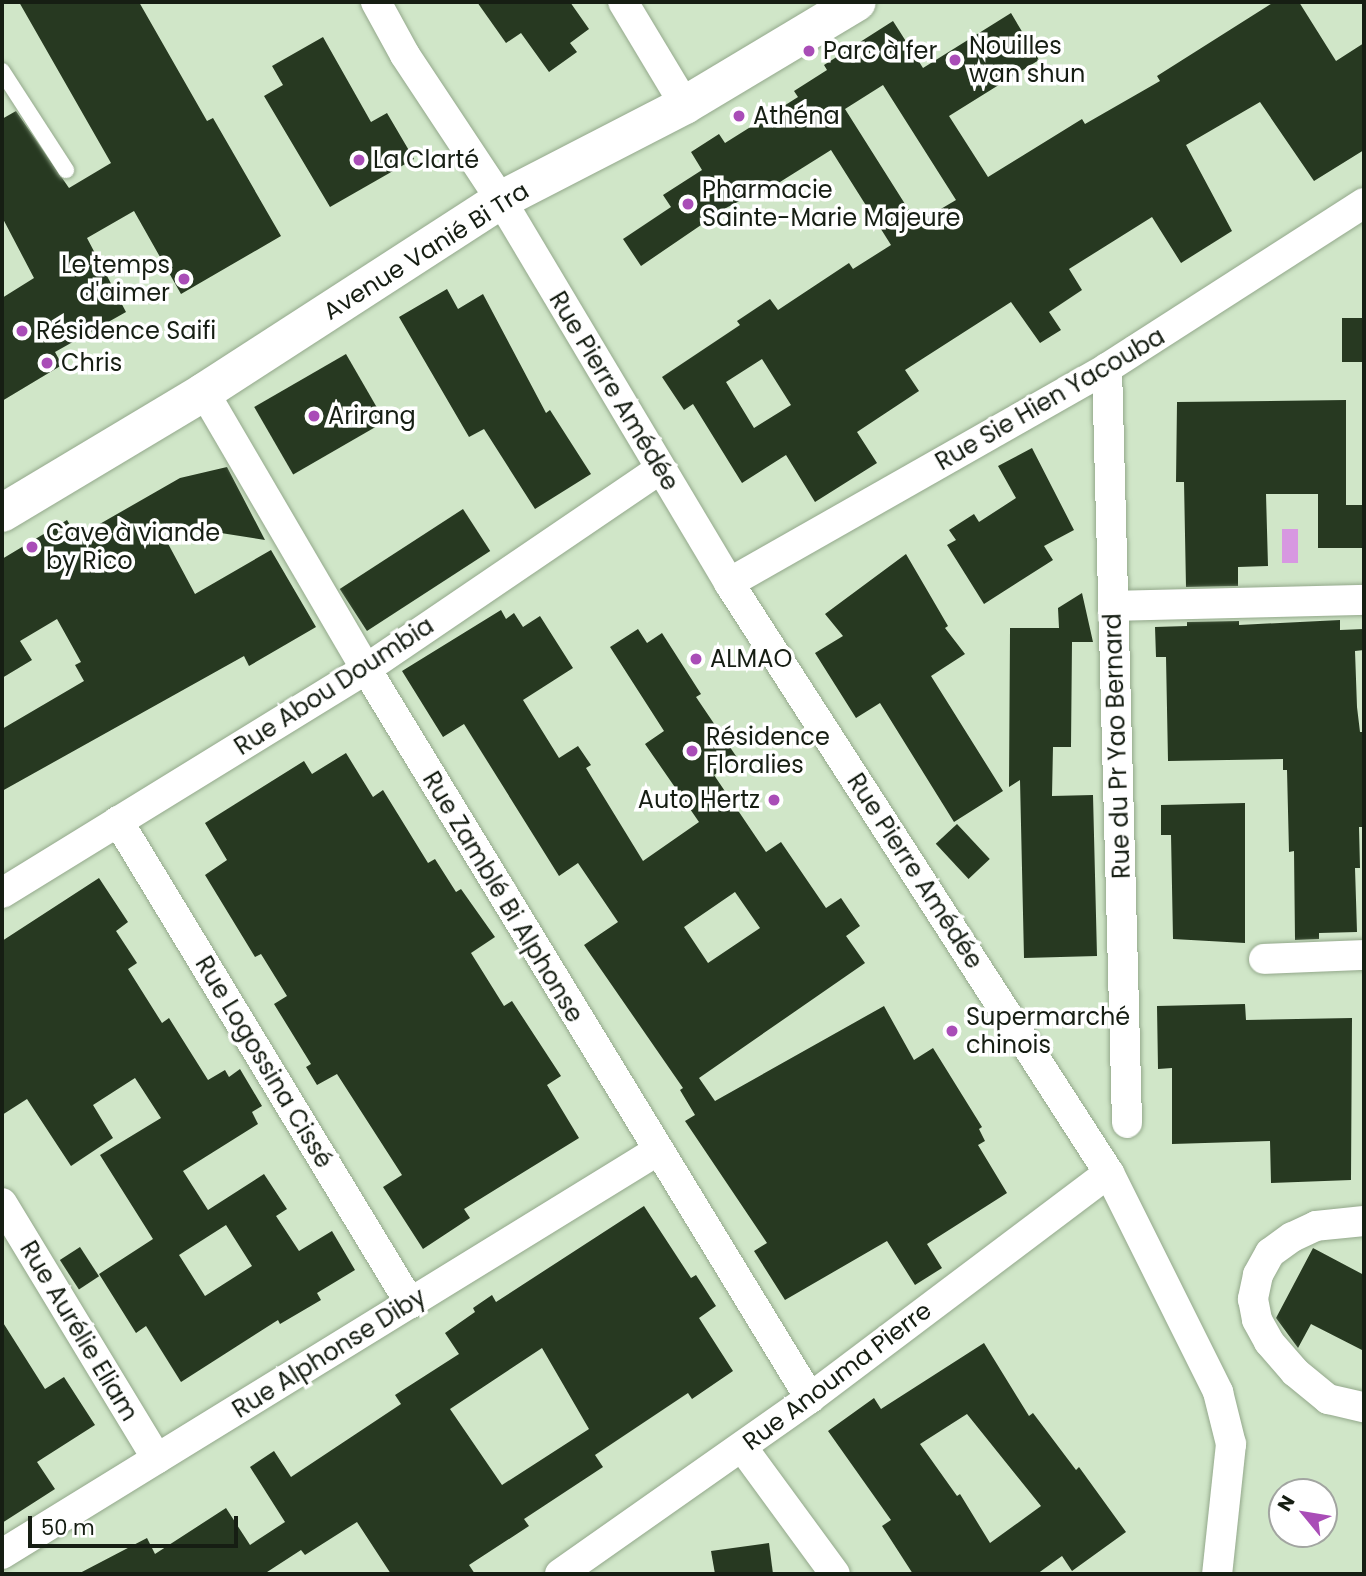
<!DOCTYPE html>
<meta charset="utf-8">
<style>
body{margin:0}
#map{position:relative;width:1366px;height:1576px;overflow:hidden;background:#d0e6c8;font-family:Poppins,sans-serif}
div>[style]{position:absolute}
[style*='--x']{left:calc(var(--x)*1px);top:calc(var(--y)*1px);width:calc(var(--w)*1px);rotate:calc(var(--a)*1deg)}
.water>*{inset:0;background:#d798e1;transform-origin:0 0}
.building>*{inset:0;background:#273921;transform-origin:0 0}
.roads{filter:drop-shadow(0 0 2px #93a88b) drop-shadow(0 0 2px #93a88b)}
.lane>*{height:16px;margin:-8px;padding:0 8px;transform-origin:8px;border-radius:8px;background:#fff}
.street>*{height:30px;margin:-15px;padding:0 15px;transform-origin:15px;border-radius:15px;background:#fff}
.secondary>*{height:38px;margin:-19px;padding:0 19px;transform-origin:19px;border-radius:19px;background:#fff}
.dots>*{width:19px;height:19px;translate:-50% -50%;box-sizing:border-box;border:4px solid #fff;border-radius:50%}
span{translate:-50% -50%;white-space:nowrap;text-align:center;line-height:1.15;-webkit-text-stroke:7px #fff;paint-order:stroke}
.poi-label{font-size:24px;color:#161e13}
.left{translate:0 -50%;text-align:left}
.right{translate:-100% -50%;text-align:right}
.street-label{font-size:24px;color:#161e13}
.frame{position:absolute;inset:0;border:4px solid #161e13;pointer-events:none}
.north{position:absolute;left:1268px;top:1478px;width:70px;height:70px;box-sizing:border-box;background:#fff;border:2px solid #a2a5a1;border-radius:50%;rotate:300deg;font-size:19px;font-weight:700;line-height:28px;text-align:center;color:#161e13}
.north::after{content:'';display:block;margin:auto;width:24px;height:32px;background:#a94db7;clip-path:polygon(50% 0,100% 100%,50% 72%,0 100%)}
.scale{position:absolute;left:28px;top:1516px;width:210px;height:32px;box-sizing:border-box;border:4px solid #161e13;border-top:0;padding-left:9px;font-size:21px;line-height:24px;white-space:nowrap;color:#161e13;-webkit-text-stroke:5px #fff;paint-order:stroke}
</style>
<div id="map">
<div class="water">
<div style="left:1282px;top:529px;width:16px;height:34px"></div>
</div>
<div class="building">
<div style="clip-path:polygon(19px 2px,139px 2px,207px 121px,213px 118px,281px 236px,181px 294px,134px 211px,87px 238px,126px 312px,55px 352px,62px 365px,2px 401px,2px 298px,34px 278px,2px 217px,2px 119px,16px 111px,69px 188px,111px 163px)"></div>
<div style="clip-path:polygon(477px 2px,570px 2px,589px 29px,570px 43px,577px 52px,549px 72px,521px 33px,506px 43px)"></div>
<div style="clip-path:polygon(evenodd,1274px 2px,1299px 2px,1336px 61px,1364px 43px,1364px 150px,1314px 181px,1260px 102px,1186px 145px,1232px 231px,1181px 263px,1152px 217px,1069px 269px,1082px 290px,1049px 312px,1061px 330px,1040px 343px,1011px 302px,905px 370px,919px 391px,857px 432px,877px 463px,815px 502px,786px 455px,742px 483px,693px 404px,684px 410px,662px 377px,740px 325px,737px 321px,770px 299px,778px 310px,849px 263px,853px 269px,891px 245px,831px 150px,761px 194px,759px 191px,726px 208px,641px 266px,623px 239px,671px 207px,663px 195px,702px 170px,691px 152px,719px 134px,725px 143px,798px 97px,794px 91px,827px 70px,824px 65px,893px 21px,923px 68px,1011px 13px,1039px 60px,949px 116px,988px 177px,1082px 119px,1085px 124px,1160px 81px,1157px 76px,1274px 2px,883px 85px,956px 200px,917px 223px,845px 109px,883px 85px,1274px 2px,762px 359px,791px 405px,754px 428px,726px 382px,762px 359px)"></div>
<div style="clip-path:polygon(323px 37px,371px 122px,387px 113px,414px 159px,330px 207px,264px 96px,283px 85px,272px 66px)"></div>
<div style="clip-path:polygon(447px 289px,458px 309px,483px 294px,546px 413px,550px 410px,591px 474px,535px 509px,484px 429px,469px 437px,399px 317px)"></div>
<div style="left:1342px;top:318px;width:22px;height:44px"></div>
<div style="left:346px;top:354px;width:78px;height:106px;rotate:60deg"></div>
<div style="clip-path:polygon(1346px 400px,1346px 505px,1364px 505px,1364px 548px,1318px 548px,1318px 494px,1266px 494px,1268px 566px,1238px 567px,1238px 586px,1186px 587px,1184px 482px,1176px 482px,1177px 402px)"></div>
<div style="clip-path:polygon(1032px 448px,1074px 530px,1044px 546px,1053px 560px,984px 604px,947px 545px,956px 540px,949px 530px,974px 514px,979px 522px,1016px 498px,998px 466px)"></div>
<div style="clip-path:polygon(227px 467px,265px 540px,157px 523px,195px 594px,271px 550px,316px 627px,249px 666px,244px 656px,2px 791px,2px 729px,84px 681px,75px 665px,81px 662px,57px 619px,20px 641px,32px 660px,2px 678px,2px 559px,67px 520px,77px 537px,180px 478px)"></div>
<div style="left:463px;top:509px;width:50px;height:147px;rotate:57deg"></div>
<div style="clip-path:polygon(906px 554px,948px 626px,945px 628px,965px 654px,931px 676px,1003px 791px,954px 822px,880px 703px,856px 718px,815px 653px,843px 636px,825px 614px)"></div>
<div style="clip-path:polygon(1082px 593px,1093px 642px,1072px 642px,1071px 747px,1053px 747px,1052px 796px,1093px 795px,1097px 956px,1024px 958px,1020px 780px,1009px 787px,1010px 628px,1059px 628px,1058px 608px)"></div>
<div style="clip-path:polygon(evenodd,501px 610px,506px 619px,514px 613px,523px 627px,540px 616px,573px 668px,523px 700px,559px 758px,578px 746px,591px 765px,586px 768px,643px 861px,699px 822px,645px 744px,664px 731px,610px 647px,638px 629px,647px 643px,662px 633px,701px 694px,696px 697px,738px 759px,714px 775px,766px 852px,781px 842px,826px 908px,841px 898px,860px 926px,846px 936px,865px 963px,699px 1078px,715px 1101px,884px 1006px,914px 1060px,933px 1048px,982px 1127px,979px 1129px,985px 1141px,978px 1145px,1007px 1193px,927px 1244px,942px 1268px,915px 1285px,887px 1241px,785px 1300px,754px 1251px,767px 1243px,685px 1121px,695px 1115px,680px 1090px,683px 1088px,584px 945px,618px 922px,578px 863px,559px 876px,464px 724px,443px 737px,402px 671px,501px 610px,735px 892px,760px 928px,708px 963px,684px 927px,735px 892px)"></div>
<div style="clip-path:polygon(1340px 620px,1340px 630px,1364px 629px,1364px 650px,1355px 651px,1357px 707px,1360px 732px,1364px 732px,1364px 827px,1359px 827px,1360px 868px,1355px 868px,1357px 932px,1319px 933px,1319px 939px,1295px 940px,1294px 851px,1289px 852px,1287px 770px,1283px 770px,1283px 759px,1168px 761px,1166px 657px,1156px 657px,1155px 627px,1187px 626px,1187px 622px,1239px 621px,1239px 625px)"></div>
<div style="clip-path:polygon(346px 753px,373px 797px,383px 790px,428px 863px,435px 859px,456px 892px,461px 889px,495px 937px,471px 953px,504px 1006px,512px 1001px,561px 1076px,547px 1085px,579px 1138px,464px 1209px,470px 1218px,423px 1249px,383px 1187px,402px 1175px,337px 1074px,317px 1085px,306px 1067px,311px 1064px,274px 1004px,287px 996px,261px 954px,255px 957px,205px 875px,227px 860px,205px 823px,304px 761px,312px 774px)"></div>
<div style="clip-path:polygon(1245px 803px,1245px 943px,1173px 939px,1171px 835px,1161px 835px,1161px 805px)"></div>
<div style="left:957px;top:824px;width:48px;height:29px;rotate:47deg"></div>
<div style="clip-path:polygon(evenodd,99px 878px,128px 922px,116px 931px,137px 963px,128px 969px,162px 1023px,169px 1018px,208px 1080px,225px 1070px,229px 1077px,240px 1069px,262px 1106px,252px 1112px,258px 1124px,183px 1171px,208px 1210px,264px 1174px,287px 1209px,276px 1216px,299px 1251px,332px 1231px,355px 1270px,317px 1293px,321px 1300px,280px 1324px,278px 1320px,181px 1382px,146px 1326px,136px 1333px,99px 1274px,153px 1239px,100px 1155px,161px 1118px,135px 1078px,93px 1105px,113px 1138px,71px 1166px,27px 1099px,2px 1115px,2px 941px,99px 878px,226px 1225px,252px 1266px,205px 1296px,179px 1255px,226px 1225px)"></div>
<div style="clip-path:polygon(1245px 1004px,1246px 1020px,1352px 1018px,1351px 1180px,1271px 1183px,1270px 1141px,1172px 1144px,1172px 1068px,1158px 1069px,1157px 1006px)"></div>
<div style="clip-path:polygon(evenodd,644px 1206px,691px 1278px,696px 1275px,716px 1306px,699px 1318px,733px 1371px,692px 1399px,688px 1393px,595px 1455px,603px 1467px,524px 1519px,529px 1526px,469px 1565px,475px 1574px,391px 1574px,357px 1522px,305px 1555px,301px 1550px,264px 1574px,78px 1574px,147px 1538px,155px 1554px,226px 1508px,250px 1545px,285px 1522px,250px 1467px,274px 1451px,291px 1477px,401px 1404px,395px 1395px,459px 1354px,445px 1333px,475px 1312px,473px 1308px,492px 1295px,496px 1302px,644px 1206px,542px 1348px,589px 1429px,502px 1485px,450px 1409px,542px 1348px)"></div>
<div style="left:80px;top:1247px;width:35px;height:24px;rotate:57deg"></div>
<div style="clip-path:polygon(1313px 1248px,1364px 1275px,1364px 1351px,1311px 1324px,1298px 1348px,1276px 1318px)"></div>
<div style="clip-path:polygon(2px 1321px,45px 1389px,64px 1377px,95px 1425px,37px 1462px,55px 1489px,2px 1523px)"></div>
<div style="clip-path:polygon(evenodd,984px 1343px,1029px 1416px,1033px 1413px,1076px 1470px,1079px 1467px,1126px 1532px,1072px 1571px,1062px 1556px,1037px 1574px,913px 1574px,882px 1526px,891px 1520px,828px 1431px,874px 1398px,881px 1409px,984px 1343px,967px 1414px,1041px 1506px,990px 1543px,960px 1494px,957px 1496px,920px 1444px,967px 1414px)"></div>
<div style="clip-path:polygon(769px 1543px,773px 1574px,715px 1574px,711px 1551px)"></div>
</div>
<div class="roads">
<div class="lane">
<div style="--x:2;--y:71;--w:118;--a:57.1"></div>
</div>
<div class="street">
<div style="--x:376;--y:2;--w:60;--a:61.3"></div>
<div style="--x:405;--y:55;--w:174;--a:56.5"></div>
<div style="--x:501;--y:200;--w:446;--a:59.2"></div>
<div style="--x:729;--y:583;--w:702;--a:57.22"></div>
<div style="--x:1109;--y:1173;--w:245;--a:63.5"></div>
<div style="--x:1218;--y:1392;--w:54;--a:76"></div>
<div style="--x:1231;--y:1444;--w:131;--a:96.1"></div>
<div style="--x:623;--y:2;--w:120;--a:59"></div>
<div style="--x:1107;--y:368;--w:755;--a:88.48"></div>
<div style="--x:204;--y:392;--w:321;--a:59.7"></div>
<div style="--x:366;--y:669;--w:854;--a:58.66"></div>
<div style="--x:729;--y:583;--w:435;--a:-29.6"></div>
<div style="--x:1107;--y:368;--w:305;--a:-32.7"></div>
<div style="--x:1114;--y:606;--w:250;--a:-1.4"></div>
<div style="--x:118;--y:821;--w:564;--a:58.79"></div>
<div style="--x:2;--y:893;--w:427;--a:-31.6"></div>
<div style="--x:366;--y:669;--w:356;--a:-34.2"></div>
<div style="--x:1264;--y:959;--w:100;--a:-2.3"></div>
<div style="--x:2;--y:1203;--w:299;--a:58.8"></div>
<div style="--x:1364;--y:1221;--w:48;--a:174.1"></div>
<div style="--x:1316;--y:1226;--w:26;--a:155"></div>
<div style="--x:1292;--y:1237;--w:27;--a:144"></div>
<div style="--x:1270;--y:1253;--w:25;--a:119"></div>
<div style="--x:1258;--y:1275;--w:25;--a:102"></div>
<div style="--x:1253;--y:1299;--w:21;--a:79"></div>
<div style="--x:1257;--y:1320;--w:25;--a:61"></div>
<div style="--x:1269;--y:1342;--w:40;--a:49"></div>
<div style="--x:1295;--y:1372;--w:43;--a:39.3"></div>
<div style="--x:1328;--y:1399;--w:37;--a:13"></div>
<div style="--x:742;--y:1447;--w:157;--a:53.8"></div>
<div style="--x:2;--y:1554;--w:769;--a:-31.6"></div>
<div style="--x:560;--y:1574;--w:306;--a:-35.1"></div>
<div style="--x:810;--y:1398;--w:374;--a:-37"></div>
</div>
<div class="secondary">
<div style="--x:2;--y:513;--w:235;--a:-30.9"></div>
<div style="--x:204;--y:392;--w:354;--a:-32.9"></div>
<div style="--x:501;--y:200;--w:207;--a:-27.3"></div>
<div style="--x:685;--y:105;--w:200;--a:-30.9"></div>
</div>
</div>
<div class="dots">
<div style="left:809px;top:51px;background:#a94db7"></div>
<div style="left:955px;top:60px;background:#a94db7"></div>
<div style="left:739px;top:116px;background:#a94db7"></div>
<div style="left:359px;top:160px;background:#a94db7"></div>
<div style="left:688px;top:204px;background:#a94db7"></div>
<div style="left:184px;top:279px;background:#a94db7"></div>
<div style="left:22px;top:331px;background:#a94db7"></div>
<div style="left:47px;top:363px;background:#a94db7"></div>
<div style="left:314px;top:416px;background:#a94db7"></div>
<div style="left:32px;top:547px;background:#a94db7"></div>
<div style="left:696px;top:659px;background:#a94db7"></div>
<div style="left:692px;top:751px;background:#a94db7"></div>
<div style="left:774px;top:800px;background:#a94db7"></div>
<div style="left:952px;top:1031px;background:#a94db7"></div>
</div>
<div class="poi-label">
<span class="left" style="left:969px;top:60px">Nouilles<br>wan shun</span>
<span class="left" style="left:823px;top:51px">Parc à fer</span>
<span class="left" style="left:753px;top:116px">Athéna</span>
<span class="left" style="left:373px;top:160px">La Clarté</span>
<span class="left" style="left:702px;top:204px">Pharmacie<br>Sainte-Marie Majeure</span>
<span class="right" style="left:170px;top:279px">Le temps<br>d'aimer</span>
<span class="left" style="left:36px;top:331px">Résidence Saifi</span>
<span class="left" style="left:61px;top:363px">Chris</span>
<span class="left" style="left:328px;top:416px">Arirang</span>
<span class="left" style="left:46px;top:547px">Cave à viande<br>by Rico</span>
<span class="left" style="left:710px;top:659px">ALMAO</span>
<span class="left" style="left:706px;top:751px">Résidence<br>Floralies</span>
<span class="right" style="left:760px;top:800px">Auto Hertz</span>
<span class="left" style="left:966px;top:1031px">Supermarché<br>chinois</span>
</div>
<div class="street-label">
<span style="left:426px;top:251px;rotate:-32deg">Avenue Vanié Bi Tra</span>
<span style="left:614px;top:391px;rotate:59deg">Rue Pierre Amédée</span>
<span style="left:1050px;top:399px;rotate:-30deg">Rue Sie Hien Yacouba</span>
<span style="left:334px;top:686px;rotate:-33deg">Rue Abou Doumbia</span>
<span style="left:1117px;top:746px;rotate:-92deg">Rue du Pr Yao Bernard</span>
<span style="left:915px;top:871px;rotate:57deg">Rue Pierre Amédée</span>
<span style="left:503px;top:897px;rotate:59deg">Rue Zamblé Bi Alphonse</span>
<span style="left:264px;top:1062px;rotate:59deg">Rue Logossina Cissé</span>
<span style="left:79px;top:1331px;rotate:59deg">Rue Aurélie Eliam</span>
<span style="left:329px;top:1353px;rotate:-32deg">Rue Alphonse Diby</span>
<span style="left:837px;top:1376px;rotate:-37deg">Rue Anouma Pierre</span>
</div>
<div class="frame"></div>
<div class="north">N</div>
<div class="scale">50 m</div>
</div>
